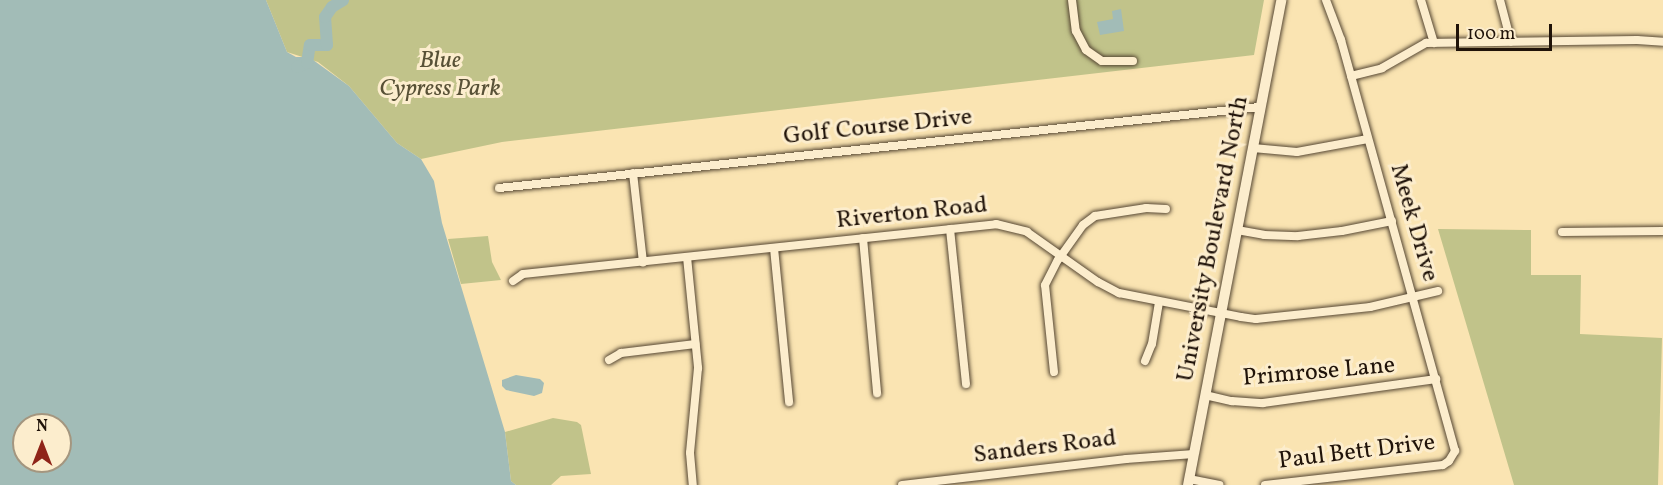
<!DOCTYPE html>
<style>
body{margin:0}
#map{position:relative;width:1663px;height:485px;overflow:hidden;background:#fae4b2;font-family:Vollkorn,serif}
div>[style]{position:absolute}
[style*='--x']{left:calc(var(--x)*1px);top:calc(var(--y)*1px);width:calc(var(--w)*1px);rotate:calc(var(--a)*1deg)}
.green>*{inset:0;background:#c1c38a}
.water>*{inset:0;background:#a2bcb7}
.river>*{height:12px;margin:-6px;padding:0 6px;transform-origin:6px;border-radius:6px;background:#a2bcb7}
.roads{filter:drop-shadow(0 0 2px #564733) drop-shadow(0 0 2px #564733)}
.street>*{height:8px;margin:-4px;padding:0 4px;transform-origin:4px;border-radius:4px;background:#fcedcd}
.secondary>*{height:10px;margin:-5px;padding:0 5px;transform-origin:5px;border-radius:5px;background:#fcedcd}
span{translate:-50% -50%;white-space:nowrap;text-align:center;line-height:1.15;-webkit-text-stroke:6px #fcedcd;paint-order:stroke}
.park-label{font-size:24px;color:#585136;font-style:italic}
.street-label{font-size:24px;color:#201309}
.north{position:absolute;left:12px;top:413px;width:60px;height:60px;box-sizing:border-box;background:#fcedcd;border:2px solid #a4967f;border-radius:50%;rotate:0deg;font-size:16px;font-weight:700;line-height:24px;text-align:center;color:#201309}
.north::after{content:'';display:block;margin:auto;width:21px;height:27px;background:#8f2418;clip-path:polygon(50% 0,100% 100%,50% 72%,0 100%)}
.scale{position:absolute;left:1456px;top:24px;width:96px;height:27px;box-sizing:border-box;border:3px solid #201309;border-top:0;padding-left:8px;font-size:18px;line-height:21px;white-space:nowrap;color:#201309;-webkit-text-stroke:4px #fcedcd;paint-order:stroke}
</style>
<div id="map">
<div class="green">
<div style="clip-path:polygon(266px 0,1264px 0,1254px 55px,502px 142px,421px 159px,397px 143px,349px 86px,318px 62px,287px 52px)"></div>
<div style="clip-path:polygon(1438px 229px,1531px 230px,1531px 275px,1581px 275px,1580px 334px,1662px 338px,1658px 485px,1514px 485px)"></div>
<div style="clip-path:polygon(488px 236px,492px 262px,501px 280px,461px 284px,448px 239px)"></div>
<div style="clip-path:polygon(553px 418px,577px 422px,581px 425px,591px 474px,561px 476px,551px 485px,516px 485px,511px 481px,505px 432px)"></div>
</div>
<div class="water">
<div style="clip-path:polygon(evenodd,0 0,266px 0,287px 52px,296px 57px,309px 57px,349px 86px,397px 143px,421px 159px,434px 181px,442px 223px,505px 432px,511px 481px,516px 485px,0 485px,0 0,24px 425px,60px 425px,60px 461px,24px 461px,24px 425px)"></div>
<div style="clip-path:polygon(1121px 9px,1124px 31px,1100px 35px,1097px 22px,1113px 19px,1112px 11px)"></div>
<div style="clip-path:polygon(516px 375px,540px 379px,544px 383px,542px 393px,534px 396px,506px 390px,502px 386px,502px 380px)"></div>
</div>
<div class="river">
<div style="--x:297;--y:67;--w:11;--a:-22"></div>
<div style="--x:307;--y:63;--w:18;--a:-81"></div>
<div style="--x:310;--y:45;--w:17;--a:0"></div>
<div style="--x:327;--y:45;--w:28;--a:-94"></div>
<div style="--x:325;--y:17;--w:12;--a:-55"></div>
<div style="--x:332;--y:7;--w:13;--a:-32"></div>
</div>
<div class="roads">
<div class="street">
<div style="--x:1072;--y:0;--w:31;--a:83"></div>
<div style="--x:1076;--y:31;--w:21;--a:62"></div>
<div style="--x:1086;--y:50;--w:19;--a:35"></div>
<div style="--x:1102;--y:61;--w:31;--a:0"></div>
<div style="--x:1421;--y:0;--w:45;--a:73.2"></div>
<div style="--x:1500;--y:0;--w:43;--a:75.3"></div>
<div style="--x:1351;--y:76;--w:32;--a:-14"></div>
<div style="--x:1382;--y:68;--w:51;--a:-29.6"></div>
<div style="--x:1426;--y:43;--w:211;--a:-0.8"></div>
<div style="--x:1637;--y:40;--w:26;--a:4"></div>
<div style="--x:1253;--y:148;--w:44;--a:5.2"></div>
<div style="--x:1297;--y:152;--w:72;--a:-10.4"></div>
<div style="--x:633;--y:173;--w:90;--a:83.6"></div>
<div style="--x:499;--y:188;--w:765;--a:-6.08"></div>
<div style="--x:950;--y:229;--w:156;--a:84.1"></div>
<div style="--x:1237;--y:230;--w:27;--a:10"></div>
<div style="--x:1264;--y:235;--w:34;--a:2"></div>
<div style="--x:1298;--y:236;--w:44;--a:-6.5"></div>
<div style="--x:1342;--y:231;--w:51;--a:-11.3"></div>
<div style="--x:1562;--y:232;--w:101;--a:-0.6"></div>
<div style="--x:863;--y:238;--w:156;--a:84.8"></div>
<div style="--x:774;--y:248;--w:155;--a:84.4"></div>
<div style="--x:687;--y:257;--w:112;--a:84.3"></div>
<div style="--x:698;--y:368;--w:85;--a:95.4"></div>
<div style="--x:690;--y:453;--w:32;--a:85"></div>
<div style="--x:513;--y:281;--w:12;--a:-35"></div>
<div style="--x:523;--y:274;--w:476;--a:-6"></div>
<div style="--x:996;--y:224;--w:32;--a:14"></div>
<div style="--x:1027;--y:232;--w:87;--a:35.2"></div>
<div style="--x:1098;--y:282;--w:24;--a:28"></div>
<div style="--x:1119;--y:293;--w:124;--a:11.1"></div>
<div style="--x:1241;--y:317;--w:15;--a:8"></div>
<div style="--x:1256;--y:319;--w:115;--a:-6"></div>
<div style="--x:1370;--y:307;--w:70;--a:-13.2"></div>
<div style="--x:609;--y:360;--w:14;--a:-30"></div>
<div style="--x:621;--y:353;--w:75;--a:-6.9"></div>
<div style="--x:1145;--y:361;--w:18;--a:-68"></div>
<div style="--x:1152;--y:344;--w:43;--a:-80.5"></div>
<div style="--x:1054;--y:372;--w:87;--a:-95.9"></div>
<div style="--x:1045;--y:285;--w:28;--a:-63"></div>
<div style="--x:1058;--y:260;--w:43;--a:-54.5"></div>
<div style="--x:1083;--y:225;--w:15;--a:-37"></div>
<div style="--x:1095;--y:216;--w:52;--a:-8.9"></div>
<div style="--x:1146;--y:208;--w:20;--a:3"></div>
<div style="--x:1205;--y:395;--w:28;--a:13"></div>
<div style="--x:1232;--y:401;--w:31;--a:4"></div>
<div style="--x:1263;--y:403;--w:175;--a:-7.9"></div>
<div style="--x:1189;--y:479;--w:31;--a:11"></div>
<div style="--x:902;--y:485;--w:226;--a:-6.6"></div>
<div style="--x:1126;--y:459;--w:68;--a:-4.2"></div>
<div style="--x:1265;--y:485;--w:179;--a:-6.4"></div>
<div style="--x:1443;--y:465;--w:7;--a:-34"></div>
<div style="--x:1449;--y:461;--w:12;--a:-59"></div>
<div style="--x:1455;--y:451;--w:427;--a:-105.5"></div>
<div style="--x:1341;--y:40;--w:43;--a:-110.6"></div>
</div>
<div class="secondary">
<div style="--x:1188;--y:485;--w:494;--a:-79.1"></div>
</div>
</div>
<div class="park-label">
<span style="left:440px;top:76px">Blue<br>Cypress Park</span>
</div>
<div class="street-label">
<span style="left:878px;top:128px;rotate:-6deg">Golf Course Drive</span>
<span style="left:912px;top:214px;rotate:-6deg">Riverton Road</span>
<span style="left:1413px;top:223px;rotate:74deg">Meek Drive</span>
<span style="left:1214px;top:239px;rotate:-79deg">University Boulevard North</span>
<span style="left:1319px;top:373px;rotate:-5deg">Primrose Lane</span>
<span style="left:1045px;top:448px;rotate:-7deg">Sanders Road</span>
<span style="left:1357px;top:453px;rotate:-7deg">Paul Bett Drive</span>
</div>
<div class="north">N</div>
<div class="scale">100 m</div>
</div>
